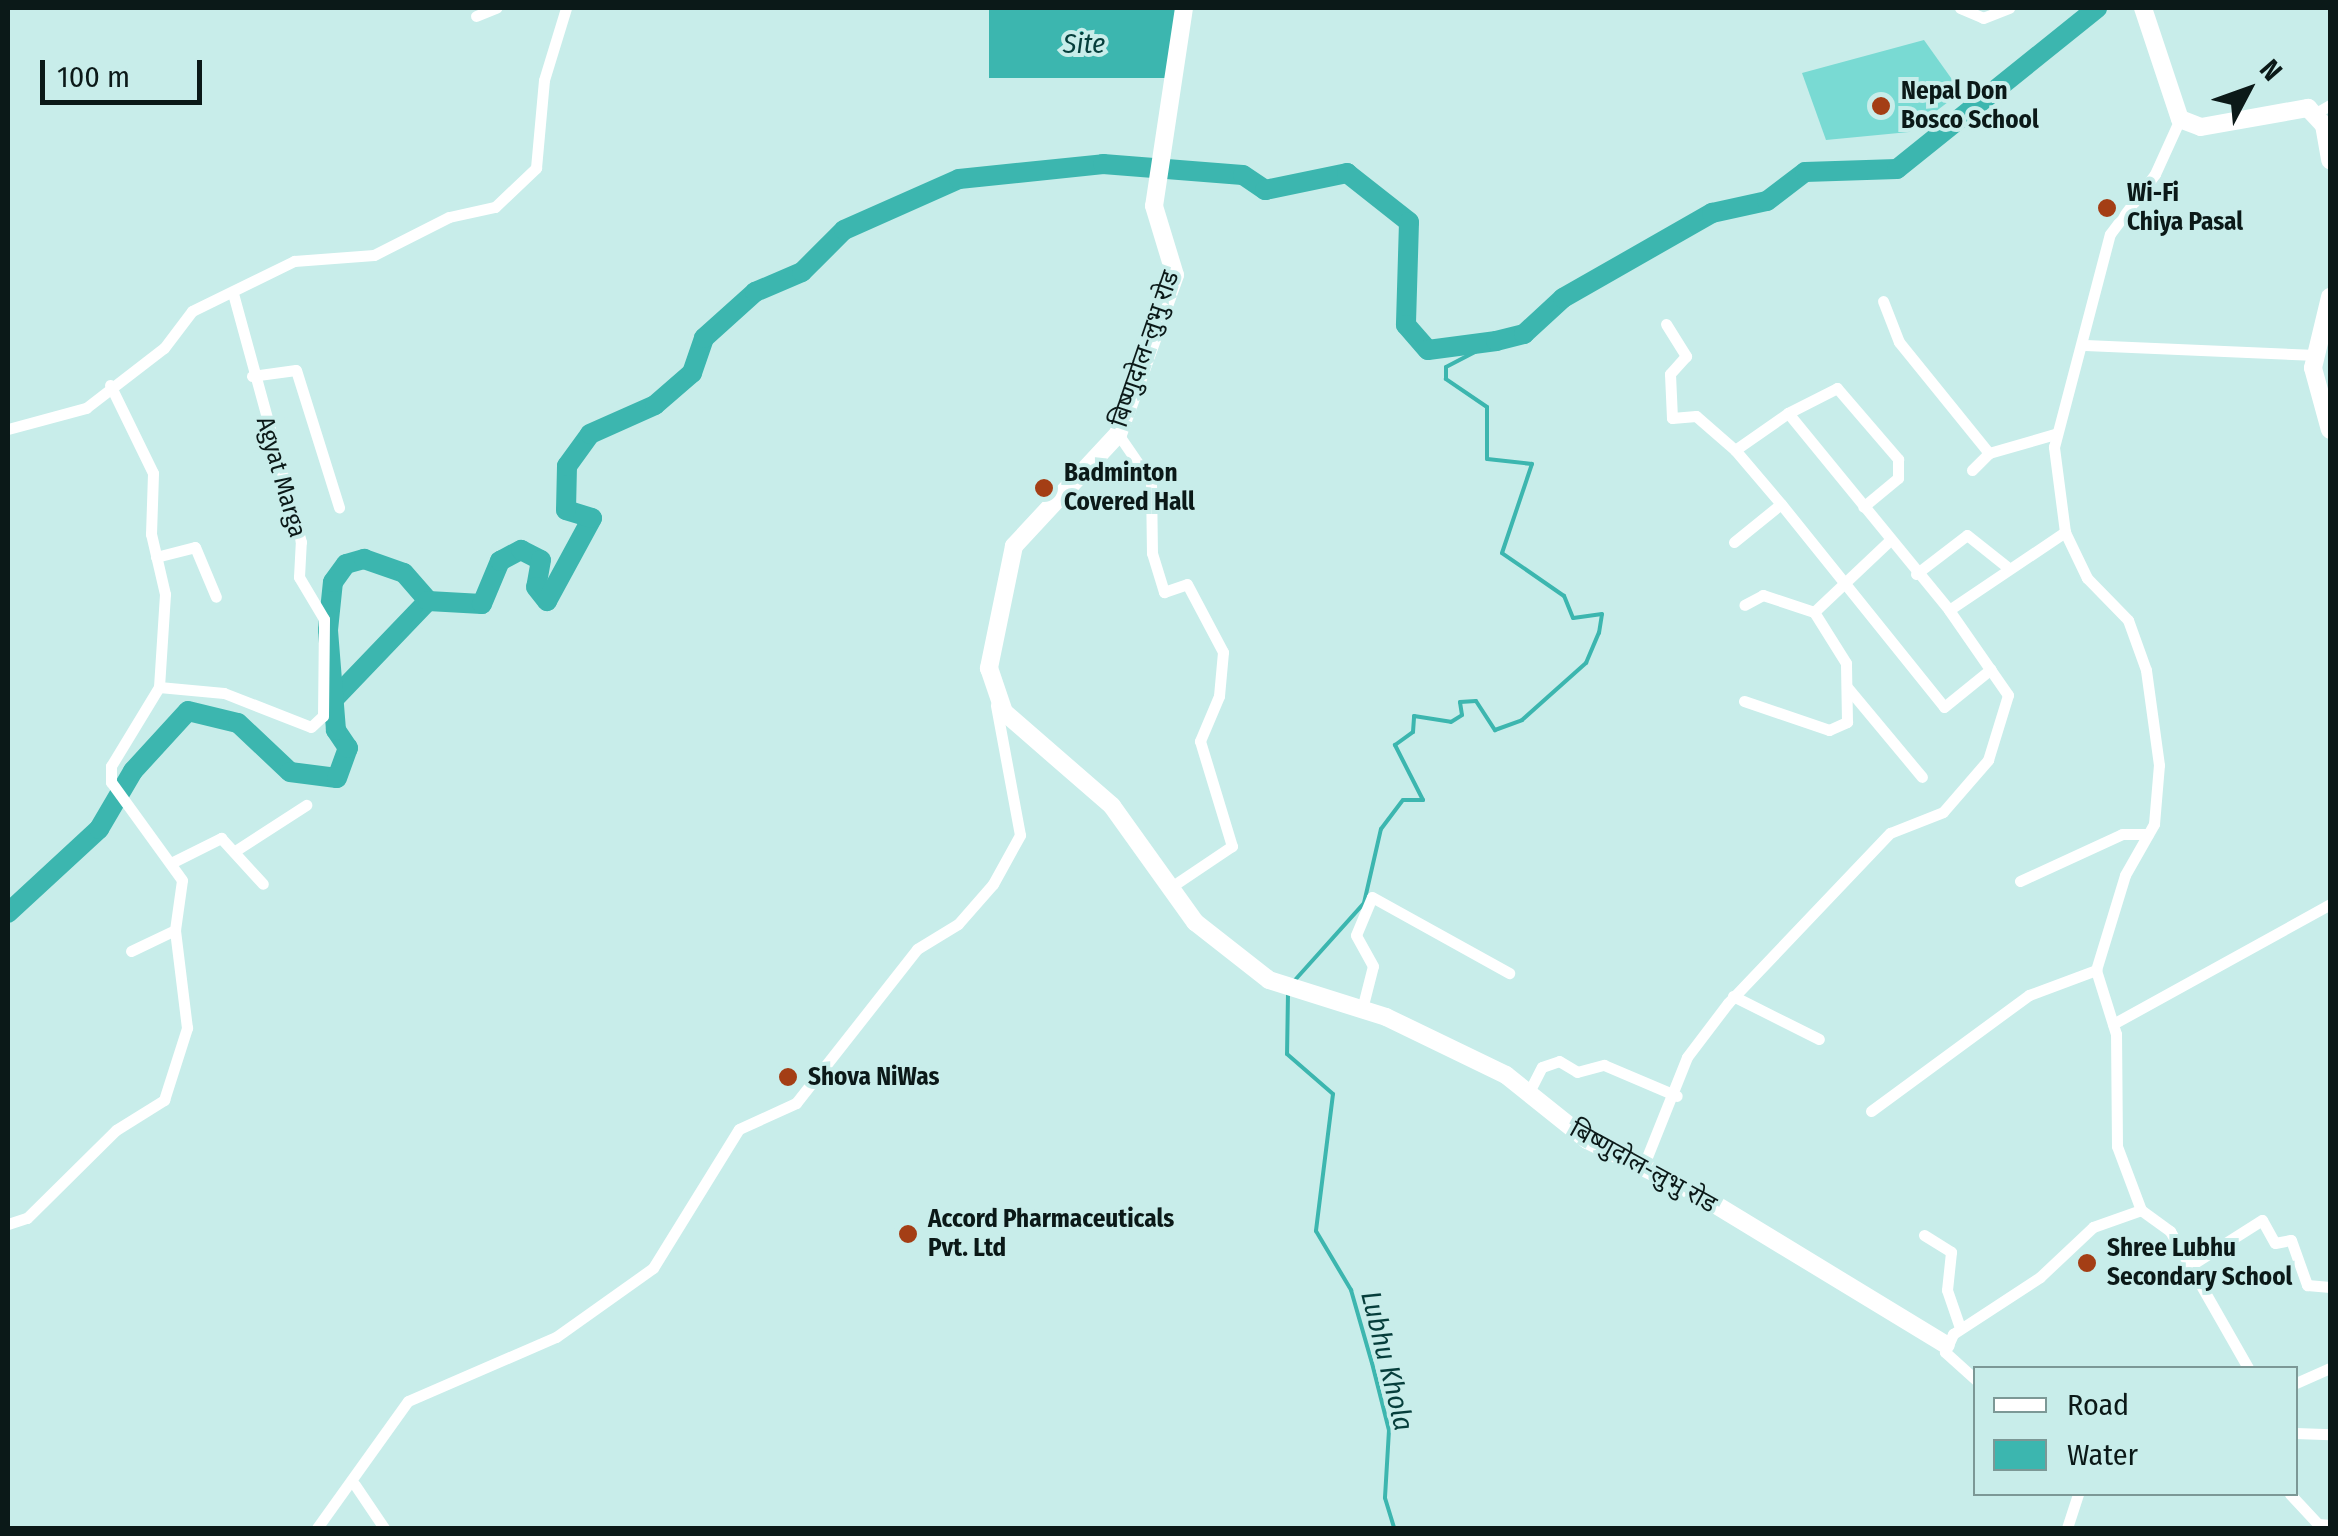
<!DOCTYPE html>
<meta charset="utf-8">
<style>
body{margin:0}
#map{position:relative;width:2338px;height:1536px;overflow:hidden;background:#c8edea;font-family:"Fira Sans Condensed","Noto Sans Devanagari",sans-serif}
div>[style]{position:absolute}
[style*='--x']{left:calc(var(--x)*1px);top:calc(var(--y)*1px);width:calc(var(--w)*1px);rotate:calc(var(--a)*1deg)}
.green>*{inset:0;background:#79dad3}
.water>*{inset:0;background:#3cb6af;transform-origin:0 0}
.stream>*{height:4px;margin:-2px;padding:0 2px;transform-origin:2px;border-radius:2px;background:#3cb6af}
.river>*{height:20px;margin:-10px;padding:0 10px;transform-origin:10px;border-radius:10px;background:#3cb6af}
.street>*{height:11px;margin:-5.5px;padding:0 5.5px;transform-origin:5.5px;border-radius:5.5px;background:#fff}
.secondary>*{height:18px;margin:-9px;padding:0 9px;transform-origin:9px;border-radius:9px;background:#fff}
.dots>*{width:28px;height:28px;translate:-50% -50%;box-sizing:border-box;border:5px solid #c8edea;border-radius:50%}
span{translate:-50% -50%;white-space:nowrap;text-align:center;line-height:1.15;-webkit-text-stroke:8px #c8edea;paint-order:stroke}
.poi-label{font-size:25px;color:#0b1918;font-weight:700}
.left{translate:0 -50%;text-align:left}
.street-label{font-size:25px;color:#0b1918}
.water-label{font-size:28px;color:#053e3b;font-style:italic}
.frame{position:absolute;inset:0;border:10px solid #0b1918;pointer-events:none}
.legend{position:absolute;left:1973px;top:1366px;width:325px;height:130px;box-sizing:border-box;background:#c8edea;border:2px solid #7c9896;margin:0;padding:12px 18px;list-style:none;font-size:30px;color:#0b1918}
.legend li{display:flex;align-items:center;gap:20px;height:50px}
.legend b{width:50px;border:2px solid #7c9896}
.north{position:absolute;left:2198px;top:40px;width:100px;height:100px;-webkit-text-stroke:8px #c8edea;paint-order:stroke;rotate:49deg;font-size:28px;font-weight:700;line-height:40px;text-align:center;color:#0b1918}
.north::after{content:'';display:block;margin:auto;width:35px;height:45px;background:#0b1918;clip-path:polygon(50% 0,100% 100%,50% 72%,0 100%)}
.scale{position:absolute;left:40px;top:60px;width:162px;height:45px;box-sizing:border-box;border:5px solid #0b1918;border-top:0;padding-left:12px;font-size:30px;line-height:35px;white-space:nowrap;color:#0b1918;-webkit-text-stroke:8px #c8edea;paint-order:stroke}
</style>
<div id="map">
<div class="green">
<div style="clip-path:polygon(1924px 40px,1961px 92px,1909px 132px,1826px 140px,1802px 73px)"></div>
</div>
<div class="water">
<div style="left:989px;top:8px;width:192px;height:70px"></div>
</div>
<div class="stream">
<div style="--x:1295;--y:980;--w:103;--a:-48.1"></div>
<div style="--x:1364;--y:903;--w:76;--a:-77.1"></div>
<div style="--x:1381;--y:829;--w:36;--a:-53"></div>
<div style="--x:1403;--y:800;--w:20;--a:0"></div>
<div style="--x:1423;--y:800;--w:62;--a:-117"></div>
<div style="--x:1395;--y:745;--w:22;--a:-36"></div>
<div style="--x:1413;--y:732;--w:16;--a:-86"></div>
<div style="--x:1414;--y:716;--w:37;--a:9"></div>
<div style="--x:1451;--y:722;--w:13;--a:-32"></div>
<div style="--x:1462;--y:715;--w:13;--a:-99"></div>
<div style="--x:1460;--y:702;--w:16;--a:-4"></div>
<div style="--x:1476;--y:701;--w:35;--a:57"></div>
<div style="--x:1495;--y:730;--w:29;--a:-20"></div>
<div style="--x:1522;--y:720;--w:86;--a:-41.7"></div>
<div style="--x:1586;--y:663;--w:33;--a:-67"></div>
<div style="--x:1599;--y:633;--w:19;--a:-81"></div>
<div style="--x:1602;--y:614;--w:29;--a:172"></div>
<div style="--x:1573;--y:618;--w:24;--a:-112"></div>
<div style="--x:1564;--y:596;--w:75;--a:-145.3"></div>
<div style="--x:1502;--y:553;--w:94;--a:-71.4"></div>
<div style="--x:1532;--y:464;--w:45;--a:-173.7"></div>
<div style="--x:1487;--y:459;--w:52;--a:-90"></div>
<div style="--x:1487;--y:407;--w:50;--a:-145.7"></div>
<div style="--x:1446;--y:379;--w:12;--a:-90"></div>
<div style="--x:1446;--y:367;--w:56;--a:-27.5"></div>
<div style="--x:1288;--y:993;--w:61;--a:90.9"></div>
<div style="--x:1287;--y:1054;--w:61;--a:41"></div>
<div style="--x:1333;--y:1094;--w:138;--a:97.1"></div>
<div style="--x:1316;--y:1231;--w:69;--a:59.3"></div>
<div style="--x:1351;--y:1290;--w:76;--a:74"></div>
<div style="--x:1372;--y:1363;--w:69;--a:75.8"></div>
<div style="--x:1389;--y:1430;--w:68;--a:93.4"></div>
<div style="--x:1385;--y:1498;--w:31;--a:73"></div>
</div>
<div class="river">
<div style="--x:332;--y:701;--w:139;--a:-46.2"></div>
<div style="--x:8;--y:913;--w:124;--a:-42.7"></div>
<div style="--x:99;--y:829;--w:67;--a:-59.6"></div>
<div style="--x:133;--y:771;--w:81;--a:-47.5"></div>
<div style="--x:188;--y:711;--w:51;--a:13.5"></div>
<div style="--x:238;--y:723;--w:71;--a:43.3"></div>
<div style="--x:290;--y:772;--w:47;--a:7.3"></div>
<div style="--x:337;--y:778;--w:32;--a:-70"></div>
<div style="--x:348;--y:748;--w:22;--a:-124"></div>
<div style="--x:336;--y:730;--w:100;--a:-94.6"></div>
<div style="--x:328;--y:630;--w:48;--a:-84.1"></div>
<div style="--x:333;--y:582;--w:22;--a:-54"></div>
<div style="--x:346;--y:564;--w:19;--a:-16"></div>
<div style="--x:364;--y:559;--w:42;--a:19.3"></div>
<div style="--x:404;--y:573;--w:37;--a:49"></div>
<div style="--x:428;--y:601;--w:54;--a:3.2"></div>
<div style="--x:482;--y:604;--w:47;--a:-67.3"></div>
<div style="--x:500;--y:561;--w:24;--a:-28"></div>
<div style="--x:521;--y:550;--w:22;--a:27"></div>
<div style="--x:541;--y:560;--w:27;--a:100"></div>
<div style="--x:536;--y:587;--w:18;--a:52"></div>
<div style="--x:547;--y:601;--w:94;--a:-61.5"></div>
<div style="--x:592;--y:518;--w:27;--a:-163"></div>
<div style="--x:566;--y:510;--w:44;--a:-88.7"></div>
<div style="--x:567;--y:466;--w:39;--a:-54"></div>
<div style="--x:590;--y:434;--w:71;--a:-24"></div>
<div style="--x:655;--y:405;--w:49;--a:-40.9"></div>
<div style="--x:692;--y:373;--w:37;--a:-71"></div>
<div style="--x:704;--y:338;--w:69;--a:-42"></div>
<div style="--x:755;--y:292;--w:51;--a:-23.1"></div>
<div style="--x:802;--y:272;--w:59;--a:-45"></div>
<div style="--x:844;--y:230;--w:126;--a:-23.9"></div>
<div style="--x:959;--y:179;--w:145;--a:-5.9"></div>
<div style="--x:1103;--y:164;--w:140;--a:4.5"></div>
<div style="--x:1243;--y:175;--w:27;--a:34"></div>
<div style="--x:1265;--y:190;--w:84;--a:-11.7"></div>
<div style="--x:1347;--y:173;--w:79;--a:38.3"></div>
<div style="--x:1409;--y:222;--w:103;--a:91.7"></div>
<div style="--x:1406;--y:325;--w:33;--a:49"></div>
<div style="--x:1428;--y:350;--w:69;--a:-7.5"></div>
<div style="--x:1496;--y:341;--w:29;--a:-14"></div>
<div style="--x:1524;--y:334;--w:53;--a:-42.7"></div>
<div style="--x:1563;--y:298;--w:172;--a:-29.7"></div>
<div style="--x:1712;--y:213;--w:56;--a:-12.3"></div>
<div style="--x:1767;--y:201;--w:48;--a:-37.3"></div>
<div style="--x:1805;--y:172;--w:92;--a:-1.9"></div>
<div style="--x:1897;--y:169;--w:257;--a:-38.8"></div>
</div>
<div class="street">
<div style="--x:1960;--y:8;--w:25;--a:23"></div>
<div style="--x:1983;--y:18;--w:28;--a:-21"></div>
<div style="--x:476;--y:16;--w:22;--a:-22"></div>
<div style="--x:2316;--y:113;--w:16;--a:-30"></div>
<div style="--x:1883;--y:301;--w:44;--a:68.7"></div>
<div style="--x:1899;--y:342;--w:143;--a:51"></div>
<div style="--x:1666;--y:324;--w:38;--a:58"></div>
<div style="--x:1686;--y:356;--w:24;--a:132"></div>
<div style="--x:1670;--y:374;--w:44;--a:87.4"></div>
<div style="--x:1672;--y:418;--w:24;--a:-5"></div>
<div style="--x:1696;--y:416;--w:52;--a:41.1"></div>
<div style="--x:2085;--y:345;--w:231;--a:2.5"></div>
<div style="--x:252;--y:376;--w:44;--a:-7.8"></div>
<div style="--x:296;--y:370;--w:144;--a:72.6"></div>
<div style="--x:1788;--y:413;--w:55;--a:-27"></div>
<div style="--x:1837;--y:388;--w:94;--a:49.3"></div>
<div style="--x:1898;--y:459;--w:19;--a:90"></div>
<div style="--x:1898;--y:478;--w:45;--a:140.4"></div>
<div style="--x:8;--y:429;--w:81;--a:-15.1"></div>
<div style="--x:86;--y:408;--w:98;--a:-37.6"></div>
<div style="--x:164;--y:348;--w:46;--a:-52.9"></div>
<div style="--x:192;--y:311;--w:114;--a:-26.1"></div>
<div style="--x:294;--y:261;--w:80;--a:-4.3"></div>
<div style="--x:374;--y:255;--w:84;--a:-26.9"></div>
<div style="--x:449;--y:217;--w:47;--a:-12.3"></div>
<div style="--x:495;--y:207;--w:57;--a:-43.6"></div>
<div style="--x:536;--y:168;--w:88;--a:-84.8"></div>
<div style="--x:544;--y:80;--w:75;--a:-73"></div>
<div style="--x:1118;--y:434;--w:58;--a:55.5"></div>
<div style="--x:1151;--y:482;--w:71;--a:89.2"></div>
<div style="--x:1152;--y:553;--w:41;--a:72.9"></div>
<div style="--x:1164;--y:592;--w:24;--a:-19"></div>
<div style="--x:1187;--y:584;--w:77;--a:62.1"></div>
<div style="--x:1223;--y:652;--w:44;--a:95.2"></div>
<div style="--x:1219;--y:696;--w:49;--a:112.9"></div>
<div style="--x:1200;--y:741;--w:110;--a:73.1"></div>
<div style="--x:1232;--y:846;--w:73;--a:146.1"></div>
<div style="--x:1972;--y:470;--w:24;--a:-45"></div>
<div style="--x:1989;--y:453;--w:69;--a:-16.1"></div>
<div style="--x:1781;--y:504;--w:260;--a:51.2"></div>
<div style="--x:1944;--y:707;--w:60;--a:-39"></div>
<div style="--x:1734;--y:542;--w:60;--a:-39"></div>
<div style="--x:1781;--y:504;--w:71;--a:-130.4"></div>
<div style="--x:1735;--y:450;--w:65;--a:-34.9"></div>
<div style="--x:1788;--y:413;--w:254;--a:50.7"></div>
<div style="--x:1949;--y:610;--w:140;--a:-33.9"></div>
<div style="--x:156;--y:557;--w:40;--a:-14.4"></div>
<div style="--x:195;--y:547;--w:54;--a:67.2"></div>
<div style="--x:1916;--y:574;--w:64;--a:-37.4"></div>
<div style="--x:1967;--y:535;--w:50;--a:38.5"></div>
<div style="--x:1814;--y:612;--w:103;--a:-43.4"></div>
<div style="--x:159;--y:687;--w:65;--a:5.3"></div>
<div style="--x:224;--y:693;--w:93;--a:21.3"></div>
<div style="--x:311;--y:727;--w:16;--a:-43"></div>
<div style="--x:323;--y:716;--w:97;--a:-89.4"></div>
<div style="--x:324;--y:619;--w:49;--a:-120.8"></div>
<div style="--x:299;--y:577;--w:35;--a:-87"></div>
<div style="--x:301;--y:542;--w:258;--a:-105.3"></div>
<div style="--x:1847;--y:687;--w:117;--a:50.2"></div>
<div style="--x:1744;--y:701;--w:90;--a:18.8"></div>
<div style="--x:1829;--y:730;--w:20;--a:-24"></div>
<div style="--x:1847;--y:722;--w:59;--a:-91"></div>
<div style="--x:1846;--y:663;--w:60;--a:-122.1"></div>
<div style="--x:1814;--y:612;--w:54;--a:-161.6"></div>
<div style="--x:1763;--y:595;--w:21;--a:152"></div>
<div style="--x:235;--y:851;--w:85;--a:-32.9"></div>
<div style="--x:173;--y:862;--w:54;--a:-26.6"></div>
<div style="--x:221;--y:838;--w:62;--a:47.6"></div>
<div style="--x:2020;--y:881;--w:112;--a:-24.7"></div>
<div style="--x:2122;--y:834;--w:26;--a:0"></div>
<div style="--x:131;--y:951;--w:49;--a:-25.5"></div>
<div style="--x:1733;--y:996;--w:96;--a:26.6"></div>
<div style="--x:1362;--y:1009;--w:44;--a:-75.7"></div>
<div style="--x:1373;--y:966;--w:35;--a:-119"></div>
<div style="--x:1356;--y:935;--w:41;--a:-67.2"></div>
<div style="--x:1372;--y:897;--w:157;--a:29"></div>
<div style="--x:2113;--y:1024;--w:248;--a:-28.9"></div>
<div style="--x:1528;--y:1094;--w:30;--a:-63"></div>
<div style="--x:1542;--y:1067;--w:18;--a:-19"></div>
<div style="--x:1559;--y:1061;--w:21;--a:31"></div>
<div style="--x:1577;--y:1072;--w:28;--a:-15"></div>
<div style="--x:1604;--y:1065;--w:79;--a:23"></div>
<div style="--x:1871;--y:1111;--w:196;--a:-36.3"></div>
<div style="--x:2029;--y:995;--w:72;--a:-20.5"></div>
<div style="--x:1643;--y:1167;--w:118;--a:-68.2"></div>
<div style="--x:1687;--y:1057;--w:68;--a:-52.8"></div>
<div style="--x:1728;--y:1003;--w:235;--a:-46.4"></div>
<div style="--x:1890;--y:833;--w:57;--a:-21.6"></div>
<div style="--x:1943;--y:812;--w:69;--a:-49.1"></div>
<div style="--x:1988;--y:760;--w:68;--a:-72.9"></div>
<div style="--x:2008;--y:695;--w:103;--a:-124.8"></div>
<div style="--x:2141;--y:1210;--w:36;--a:36"></div>
<div style="--x:2170;--y:1231;--w:158;--a:60.3"></div>
<div style="--x:8;--y:1224;--w:20;--a:-18"></div>
<div style="--x:27;--y:1218;--w:125;--a:-44.7"></div>
<div style="--x:116;--y:1130;--w:57;--a:-32"></div>
<div style="--x:164;--y:1100;--w:76;--a:-72.3"></div>
<div style="--x:187;--y:1028;--w:99;--a:-97"></div>
<div style="--x:175;--y:930;--w:50;--a:-82"></div>
<div style="--x:182;--y:880;--w:121;--a:-125.9"></div>
<div style="--x:111;--y:782;--w:16;--a:-90"></div>
<div style="--x:111;--y:766;--w:92;--a:-58.7"></div>
<div style="--x:159;--y:687;--w:93;--a:-86.3"></div>
<div style="--x:165;--y:594;--w:62;--a:-103.1"></div>
<div style="--x:151;--y:534;--w:61;--a:-88.1"></div>
<div style="--x:153;--y:473;--w:98;--a:-116"></div>
<div style="--x:1924;--y:1235;--w:32;--a:32"></div>
<div style="--x:1951;--y:1252;--w:38;--a:96"></div>
<div style="--x:1947;--y:1290;--w:39;--a:71"></div>
<div style="--x:2191;--y:1265;--w:84;--a:-32.4"></div>
<div style="--x:2262;--y:1220;--w:26;--a:61"></div>
<div style="--x:2275;--y:1243;--w:16;--a:-11"></div>
<div style="--x:2291;--y:1240;--w:48;--a:70.4"></div>
<div style="--x:2307;--y:1285;--w:23;--a:5"></div>
<div style="--x:1976;--y:1380;--w:42;--a:-137.9"></div>
<div style="--x:1945;--y:1352;--w:20;--a:-66"></div>
<div style="--x:1953;--y:1334;--w:104;--a:-33.2"></div>
<div style="--x:2040;--y:1277;--w:73;--a:-43.3"></div>
<div style="--x:2093;--y:1227;--w:51;--a:-19.5"></div>
<div style="--x:2141;--y:1210;--w:68;--a:-110.6"></div>
<div style="--x:2117;--y:1146;--w:112;--a:-90.5"></div>
<div style="--x:2116;--y:1034;--w:67;--a:-107.4"></div>
<div style="--x:2096;--y:970;--w:99;--a:-73"></div>
<div style="--x:2125;--y:875;--w:59;--a:-60.4"></div>
<div style="--x:2154;--y:824;--w:59;--a:-85.2"></div>
<div style="--x:2159;--y:765;--w:96;--a:-97.8"></div>
<div style="--x:2146;--y:670;--w:53;--a:-109.8"></div>
<div style="--x:2128;--y:620;--w:59;--a:-134.3"></div>
<div style="--x:2087;--y:578;--w:51;--a:-115.6"></div>
<div style="--x:2065;--y:532;--w:86;--a:-97.4"></div>
<div style="--x:2054;--y:447;--w:220;--a:-75.3"></div>
<div style="--x:2110;--y:234;--w:75;--a:-53.1"></div>
<div style="--x:2155;--y:174;--w:60;--a:-65.6"></div>
<div style="--x:2296;--y:1383;--w:37;--a:-24"></div>
<div style="--x:2296;--y:1433;--w:34;--a:2"></div>
<div style="--x:355;--y:1485;--w:52;--a:56"></div>
<div style="--x:2290;--y:1494;--w:41;--a:47"></div>
<div style="--x:2318;--y:1524;--w:12;--a:5"></div>
<div style="--x:317;--y:1528;--w:156;--a:-54.4"></div>
<div style="--x:408;--y:1401;--w:161;--a:-23.4"></div>
<div style="--x:556;--y:1337;--w:119;--a:-35.4"></div>
<div style="--x:653;--y:1268;--w:163;--a:-58.3"></div>
<div style="--x:739;--y:1129;--w:63;--a:-24.5"></div>
<div style="--x:796;--y:1103;--w:196;--a:-51.8"></div>
<div style="--x:917;--y:949;--w:48;--a:-31.4"></div>
<div style="--x:958;--y:924;--w:53;--a:-48.8"></div>
<div style="--x:993;--y:884;--w:56;--a:-61.1"></div>
<div style="--x:1020;--y:835;--w:132;--a:-100.5"></div>
<div style="--x:2067;--y:1528;--w:36;--a:-72"></div>
</div>
<div class="secondary">
<div style="--x:1184;--y:8;--w:200;--a:98.6"></div>
<div style="--x:1154;--y:206;--w:72;--a:73.1"></div>
<div style="--x:1175;--y:275;--w:169;--a:109.7"></div>
<div style="--x:1118;--y:434;--w:153;--a:132.9"></div>
<div style="--x:1014;--y:546;--w:125;--a:101.6"></div>
<div style="--x:989;--y:668;--w:46;--a:71.2"></div>
<div style="--x:1004;--y:712;--w:143;--a:41"></div>
<div style="--x:1112;--y:806;--w:143;--a:54.4"></div>
<div style="--x:1195;--y:922;--w:94;--a:38.1"></div>
<div style="--x:1269;--y:980;--w:123;--a:17.5"></div>
<div style="--x:1386;--y:1017;--w:133;--a:25.8"></div>
<div style="--x:1506;--y:1075;--w:104;--a:38.7"></div>
<div style="--x:1587;--y:1140;--w:123;--a:25.9"></div>
<div style="--x:1698;--y:1194;--w:290;--a:31.3"></div>
<div style="--x:2143;--y:8;--w:117;--a:71.6"></div>
<div style="--x:2180;--y:119;--w:22;--a:21"></div>
<div style="--x:2201;--y:127;--w:109;--a:-10.1"></div>
<div style="--x:2308;--y:108;--w:23;--a:47"></div>
<div style="--x:2324;--y:125;--w:36;--a:80"></div>
<div style="--x:2330;--y:297;--w:73;--a:103.5"></div>
<div style="--x:2313;--y:368;--w:64;--a:74.7"></div>
</div>
<div class="dots">
<div style="left:1881px;top:106px;background:#a43e15"></div>
<div style="left:2107px;top:208px;background:#a43e15"></div>
<div style="left:1044px;top:488px;background:#a43e15"></div>
<div style="left:788px;top:1077px;background:#a43e15"></div>
<div style="left:908px;top:1234px;background:#a43e15"></div>
<div style="left:2087px;top:1263px;background:#a43e15"></div>
</div>
<div class="poi-label">
<span class="left" style="left:1901px;top:106px">Nepal Don<br>Bosco School</span>
<span class="left" style="left:2127px;top:208px">Wi-Fi<br>Chiya Pasal</span>
<span class="left" style="left:1064px;top:488px">Badminton<br>Covered Hall</span>
<span class="left" style="left:808px;top:1077px">Shova NiWas</span>
<span class="left" style="left:928px;top:1234px">Accord Pharmaceuticals<br>Pvt. Ltd</span>
<span class="left" style="left:2107px;top:1263px">Shree Lubhu<br>Secondary School</span>
</div>
<div class="street-label">
<span style="left:1145px;top:349px;rotate:-71deg">बिष्णुदोल-लुभु रोड</span>
<span style="left:281px;top:477px;rotate:74deg">Agyat Marga</span>
<span style="left:1643px;top:1167px;rotate:29deg">बिष्णुदोल-लुभु रोड</span>
</div>
<div class="water-label">
<span style="left:1084px;top:44px">Site</span>
<span style="left:1387px;top:1361px;rotate:76deg">Lubhu Khola</span>
</div>
<div class="frame"></div>
<ul class="legend">
<li><b style="height:12px;background:#fff"></b>Road</li>
<li><b style="height:28px;background:#3cb6af"></b>Water</li>
</ul>
<div class="north">N</div>
<div class="scale">100 m</div>
</div>
